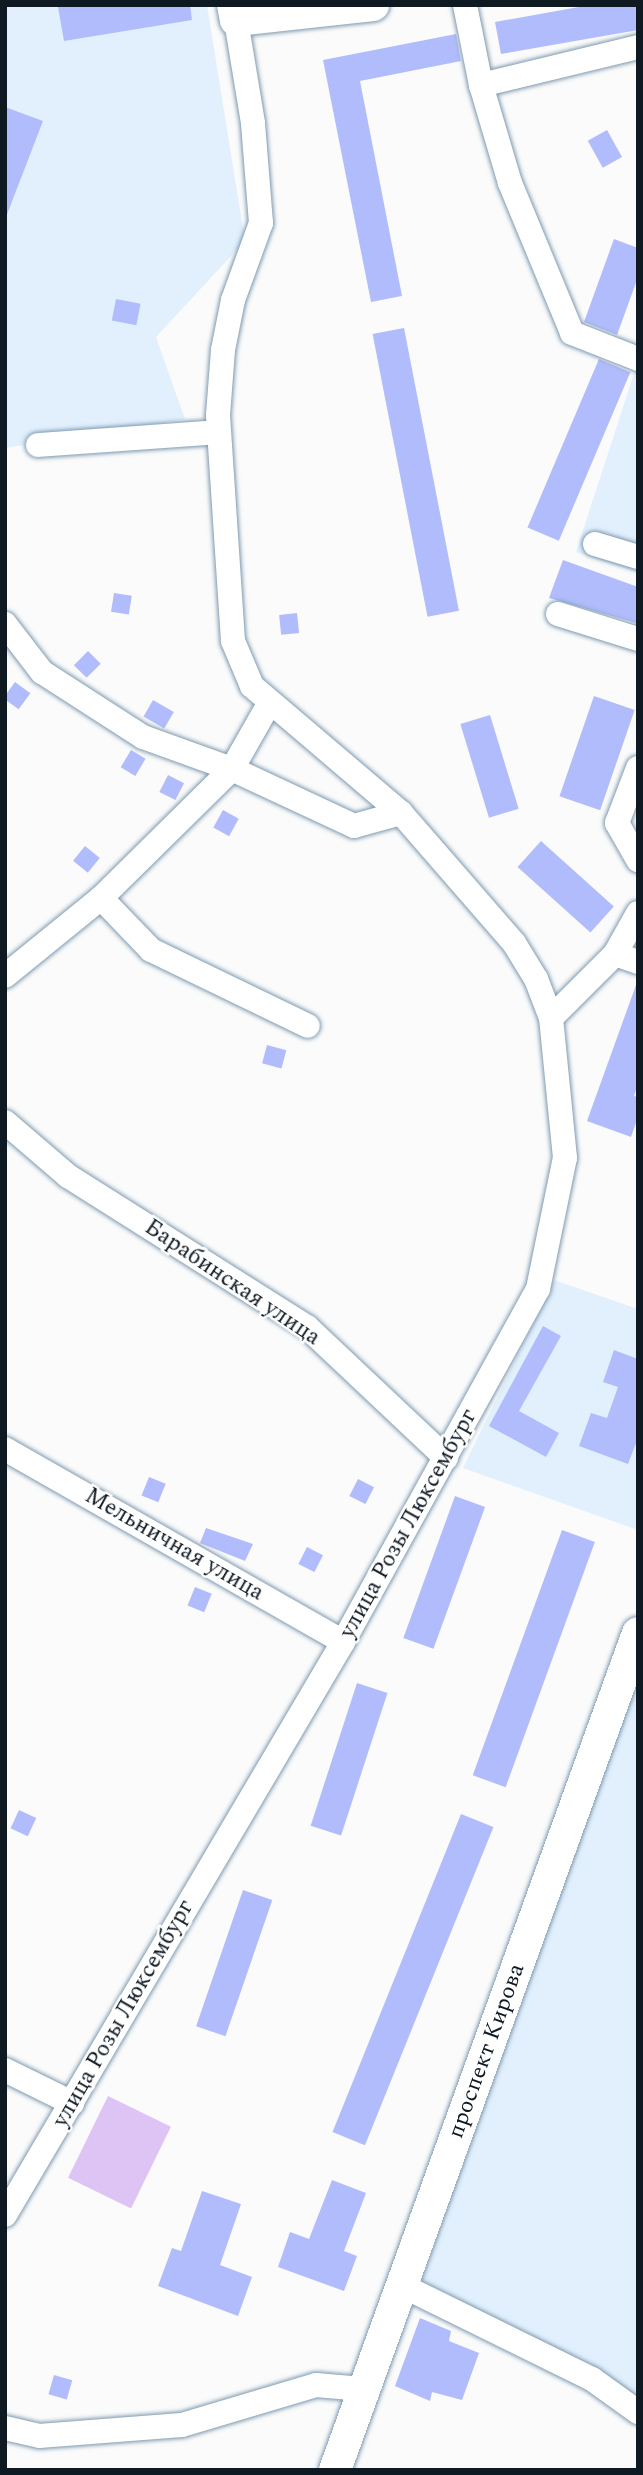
<!DOCTYPE html>
<meta charset="utf-8">
<style>
body{margin:0}
#map{position:relative;width:643px;height:2475px;overflow:hidden;background:#fbfbfb;font-family:Spectral,serif}
div>[style]{position:absolute}
[style*='--x']{left:calc(var(--x)*1px);top:calc(var(--y)*1px);width:calc(var(--w)*1px);rotate:calc(var(--a)*1deg)}
.built>*{inset:0;background:#e2f0fd}
.green>*{inset:0;background:#ddc4f5;transform-origin:0 0}
.building>*{inset:0;background:#b1bcfc;transform-origin:0 0}
.roads{filter:drop-shadow(0 0 2px #7f9ab1) drop-shadow(0 0 2px #7f9ab1)}
.minor>*{height:24px;margin:-12px;padding:0 12px;transform-origin:12px;border-radius:12px;background:#fff}
.major>*{height:32px;margin:-16px;padding:0 16px;transform-origin:16px;border-radius:16px;background:#fff}
span{translate:-50% -50%;white-space:nowrap;text-align:center;line-height:1.15;-webkit-text-stroke:5px #fff;paint-order:stroke}
.street-label{font-size:23px;color:#0f1922}
.frame{position:absolute;inset:0;border:7px solid #0f1922;pointer-events:none}
</style>
<div id="map">
<div class="built">
<div style="clip-path:polygon(5px 5px,207px 5px,245px 241px,156px 337px,185px 419px,5px 448px)"></div>
<div style="clip-path:polygon(638px 361px,638px 573px,576px 552px)"></div>
<div style="clip-path:polygon(554px 1280px,638px 1309px,638px 1530px,463px 1468px)"></div>
<div style="clip-path:polygon(638px 1679px,638px 2402px,418px 2291px)"></div>
</div>
<div class="green">
<div style="left:108px;top:2096px;width:70px;height:91px;rotate:26deg"></div>
</div>
<div class="building">
<div style="clip-path:polygon(190px 5px,192px 20px,64px 41px,58px 7px)"></div>
<div style="clip-path:polygon(590px 5px,638px 5px,638px 30px,501px 54px,495px 22px)"></div>
<div style="clip-path:polygon(456px 34px,461px 61px,360px 81px,402px 296px,371px 302px,323px 60px)"></div>
<div style="clip-path:polygon(5px 107px,43px 121px,6px 217px,5px 217px)"></div>
<div style="left:607px;top:130px;width:31px;height:22px;rotate:61deg"></div>
<div style="clip-path:polygon(614px 239px,638px 248px,638px 277px,617px 335px,584px 322px)"></div>
<div style="left:116px;top:299px;width:25px;height:22px;rotate:11deg"></div>
<div style="left:404px;top:328px;width:288px;height:32px;rotate:79deg"></div>
<div style="left:599px;top:359px;width:34px;height:183px;rotate:23deg"></div>
<div style="clip-path:polygon(563px 560px,638px 587px,636px 623px,549px 598px)"></div>
<div style="left:114px;top:593px;width:18px;height:19px;rotate:9deg"></div>
<div style="left:297px;top:613px;width:20px;height:18px;rotate:84deg"></div>
<div style="left:88px;top:651px;width:18px;height:20px;rotate:45deg"></div>
<div style="left:15px;top:682px;width:19px;height:20px;rotate:36deg"></div>
<div style="left:594px;top:696px;width:43px;height:106px;rotate:19deg"></div>
<div style="left:153px;top:700px;width:24px;height:19px;rotate:30deg"></div>
<div style="left:490px;top:715px;width:98px;height:31px;rotate:73deg"></div>
<div style="left:131px;top:750px;width:17px;height:20px;rotate:31deg"></div>
<div style="left:168px;top:775px;width:18px;height:19px;rotate:27deg"></div>
<div style="left:223px;top:810px;width:18px;height:20px;rotate:29deg"></div>
<div style="left:541px;top:841px;width:98px;height:35px;rotate:42deg"></div>
<div style="left:85px;top:846px;width:19px;height:19px;rotate:39deg"></div>
<div style="clip-path:polygon(636px 985px,638px 1084px,634px 1096px,638px 1097px,638px 1117px,631px 1137px,587px 1121px)"></div>
<div style="left:267px;top:1045px;width:20px;height:19px;rotate:15deg"></div>
<div style="clip-path:polygon(543px 1326px,561px 1336px,519px 1411px,559px 1433px,546px 1457px,489px 1426px)"></div>
<div style="clip-path:polygon(614px 1350px,638px 1359px,638px 1438px,628px 1464px,579px 1446px,591px 1413px,607px 1418px,618px 1387px,603px 1382px)"></div>
<div style="left:149px;top:1477px;width:18px;height:20px;rotate:22deg"></div>
<div style="left:358px;top:1479px;width:18px;height:19px;rotate:27deg"></div>
<div style="left:455px;top:1496px;width:32px;height:151px;rotate:20deg"></div>
<div style="clip-path:polygon(206px 1528px,253px 1544px,245px 1561px,200px 1543px)"></div>
<div style="left:562px;top:1530px;width:35px;height:261px;rotate:20deg"></div>
<div style="left:307px;top:1547px;width:18px;height:19px;rotate:27deg"></div>
<div style="left:195px;top:1587px;width:18px;height:20px;rotate:22deg"></div>
<div style="left:357px;top:1683px;width:32px;height:150px;rotate:18deg"></div>
<div style="left:19px;top:1810px;width:19px;height:20px;rotate:25deg"></div>
<div style="left:461px;top:1814px;width:35px;height:343px;rotate:22deg"></div>
<div style="left:243px;top:1890px;width:31px;height:144px;rotate:19deg"></div>
<div style="clip-path:polygon(332px 2180px,366px 2193px,344px 2251px,357px 2256px,344px 2291px,278px 2267px,290px 2232px,309px 2239px)"></div>
<div style="clip-path:polygon(202px 2191px,241px 2204px,220px 2265px,252px 2277px,238px 2316px,158px 2286px,172px 2248px,181px 2251px)"></div>
<div style="clip-path:polygon(420px 2318px,451px 2331px,449px 2341px,479px 2353px,462px 2400px,432px 2392px,430px 2401px,395px 2386px)"></div>
<div style="left:54px;top:2375px;width:19px;height:20px;rotate:16deg"></div>
</div>
<div class="roads">
<div class="minor">
<div style="--x:465;--y:5;--w:82;--a:78.7"></div>
<div style="--x:481;--y:85;--w:102;--a:73.5"></div>
<div style="--x:510;--y:183;--w:162;--a:67.5"></div>
<div style="--x:572;--y:333;--w:71;--a:21.5"></div>
<div style="--x:481;--y:85;--w:162;--a:-13.6"></div>
<div style="--x:38;--y:445;--w:181;--a:-4.1"></div>
<div style="--x:595;--y:544;--w:45;--a:16.8"></div>
<div style="--x:558;--y:614;--w:84;--a:17.4"></div>
<div style="--x:5;--y:624;--w:61;--a:52.4"></div>
<div style="--x:42;--y:672;--w:120;--a:32.8"></div>
<div style="--x:143;--y:737;--w:95;--a:19.8"></div>
<div style="--x:232;--y:769;--w:135;--a:25"></div>
<div style="--x:354;--y:826;--w:49;--a:-15.5"></div>
<div style="--x:638;--y:768;--w:59;--a:110.9"></div>
<div style="--x:617;--y:823;--w:43;--a:60.4"></div>
<div style="--x:101;--y:898;--w:72;--a:46.1"></div>
<div style="--x:151;--y:950;--w:174;--a:25.8"></div>
<div style="--x:615;--y:954;--w:24;--a:19"></div>
<div style="--x:5;--y:976;--w:124;--a:-39.1"></div>
<div style="--x:101;--y:898;--w:184;--a:-44.6"></div>
<div style="--x:232;--y:769;--w:75;--a:-60.4"></div>
<div style="--x:551;--y:1018;--w:91;--a:-45"></div>
<div style="--x:615;--y:954;--w:47;--a:-60.7"></div>
<div style="--x:5;--y:1122;--w:83;--a:40.6"></div>
<div style="--x:68;--y:1176;--w:283;--a:32.3"></div>
<div style="--x:307;--y:1327;--w:191;--a:43.3"></div>
<div style="--x:5;--y:1449;--w:389;--a:29.7"></div>
<div style="--x:5;--y:2070;--w:75;--a:26.2"></div>
<div style="--x:5;--y:2215;--w:665;--a:-59.46"></div>
<div style="--x:343;--y:1642;--w:403;--a:-61.1"></div>
<div style="--x:538;--y:1289;--w:134;--a:-78.4"></div>
<div style="--x:565;--y:1158;--w:141;--a:-95.7"></div>
<div style="--x:551;--y:1018;--w:42;--a:-111"></div>
<div style="--x:536;--y:979;--w:42;--a:-121.4"></div>
<div style="--x:514;--y:943;--w:172;--a:-131"></div>
<div style="--x:401;--y:813;--w:196;--a:-139.6"></div>
<div style="--x:252;--y:686;--w:49;--a:-112.9"></div>
<div style="--x:233;--y:641;--w:226;--a:-93.8"></div>
<div style="--x:218;--y:415;--w:65;--a:-85.6"></div>
<div style="--x:223;--y:350;--w:51;--a:-78.7"></div>
<div style="--x:233;--y:300;--w:82;--a:-70"></div>
<div style="--x:261;--y:223;--w:100;--a:-94.6"></div>
<div style="--x:253;--y:123;--w:104;--a:-99.4"></div>
<div style="--x:403;--y:2286;--w:211;--a:26.2"></div>
<div style="--x:592;--y:2379;--w:57;--a:35.7"></div>
<div style="--x:5;--y:2428;--w:35;--a:13"></div>
<div style="--x:39;--y:2436;--w:143;--a:-4.4"></div>
<div style="--x:182;--y:2425;--w:140;--a:-16.6"></div>
<div style="--x:316;--y:2385;--w:47;--a:4.9"></div>
</div>
<div class="major">
<div style="--x:233;--y:5;--w:15;--a:79"></div>
<div style="--x:236;--y:20;--w:138;--a:-6.2"></div>
<div style="--x:335;--y:2470;--w:890;--a:-70.1"></div>
</div>
</div>
<div class="street-label">
<span style="left:232px;top:1283px;rotate:34deg">Барабинская улица</span>
<span style="left:409px;top:1524px;rotate:-61deg">улица Розы Люксембург</span>
<span style="left:174px;top:1545px;rotate:30deg">Мельничная улица</span>
<span style="left:124px;top:2014px;rotate:-60deg">улица Розы Люксембург</span>
<span style="left:487px;top:2051px;rotate:-70deg">проспект Кирова</span>
</div>
<div class="frame"></div>
</div>
